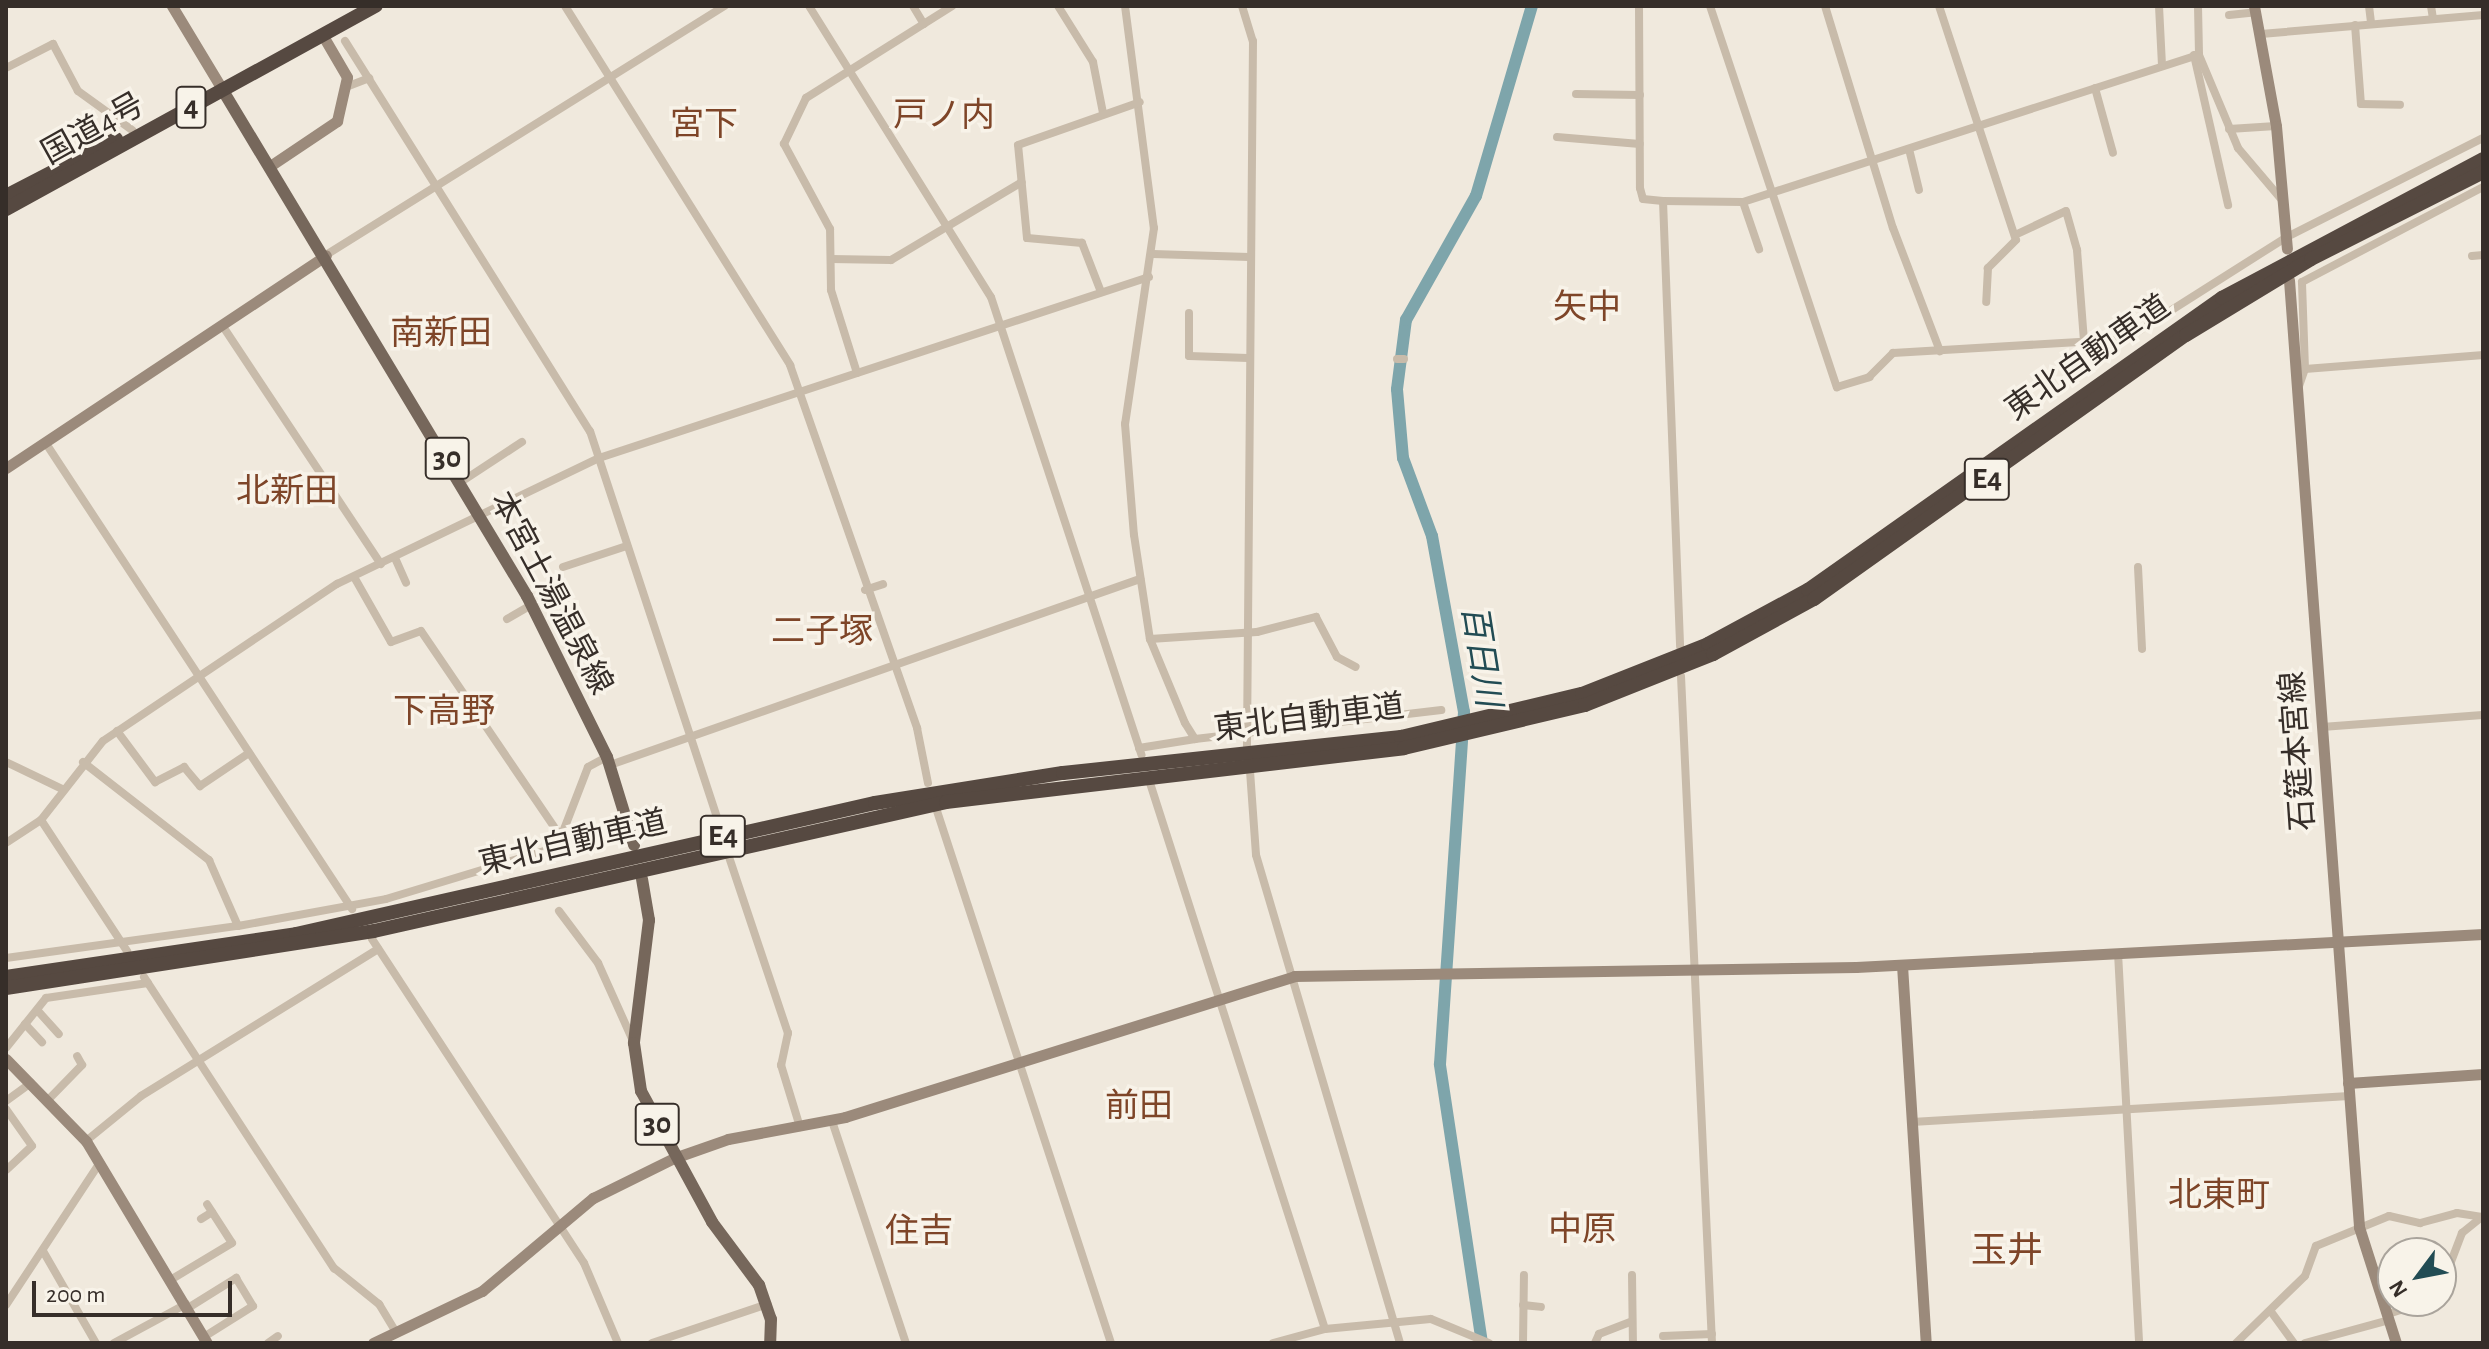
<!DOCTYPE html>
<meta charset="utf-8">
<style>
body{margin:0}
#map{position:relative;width:2489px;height:1349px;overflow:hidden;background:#f0e9dd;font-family:"Alegreya Sans","Noto Sans JP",sans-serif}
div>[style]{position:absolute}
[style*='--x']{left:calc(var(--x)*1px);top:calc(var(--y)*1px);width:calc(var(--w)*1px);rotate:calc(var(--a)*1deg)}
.river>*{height:12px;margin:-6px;padding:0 6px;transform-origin:6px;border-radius:6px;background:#7ea5ab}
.street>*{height:8px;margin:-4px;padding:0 4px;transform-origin:4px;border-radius:4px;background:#c8bbaa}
.secondary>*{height:11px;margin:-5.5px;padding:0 5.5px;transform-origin:5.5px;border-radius:5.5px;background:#9b8a7b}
.primary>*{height:12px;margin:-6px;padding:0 6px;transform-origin:6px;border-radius:6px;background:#76675b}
.highway>*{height:14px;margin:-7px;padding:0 7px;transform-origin:7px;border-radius:7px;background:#564941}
span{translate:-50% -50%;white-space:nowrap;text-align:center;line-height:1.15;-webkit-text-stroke:7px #f8f3e9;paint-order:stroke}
.shield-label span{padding:2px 6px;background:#f8f3e9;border:2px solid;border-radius:6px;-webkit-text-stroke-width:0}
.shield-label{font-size:30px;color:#362e29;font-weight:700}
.street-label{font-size:32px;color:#362e29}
.neighbourhood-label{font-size:34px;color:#7e4528}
.water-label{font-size:34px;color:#224c54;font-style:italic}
.quarter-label{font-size:36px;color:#7e4528}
.frame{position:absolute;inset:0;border:8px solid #362e29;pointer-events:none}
.north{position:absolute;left:2377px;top:1237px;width:80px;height:80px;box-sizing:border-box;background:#f8f3e9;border:2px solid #aaa49c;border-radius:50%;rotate:238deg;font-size:22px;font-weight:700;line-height:32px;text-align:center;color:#362e29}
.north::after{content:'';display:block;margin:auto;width:28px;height:36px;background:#224c54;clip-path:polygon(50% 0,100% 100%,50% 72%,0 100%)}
.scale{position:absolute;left:32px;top:1281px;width:200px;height:36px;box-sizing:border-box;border:4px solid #362e29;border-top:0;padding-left:10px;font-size:24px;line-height:28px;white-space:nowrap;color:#362e29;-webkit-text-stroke:6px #f8f3e9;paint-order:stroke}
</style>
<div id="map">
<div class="river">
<div style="--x:1482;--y:1343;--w:282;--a:-98.6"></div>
<div style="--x:1440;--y:1064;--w:353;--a:-86.1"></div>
<div style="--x:1464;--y:712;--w:179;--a:-100.3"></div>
<div style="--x:1432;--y:536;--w:83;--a:-110.4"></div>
<div style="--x:1403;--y:458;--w:69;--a:-95"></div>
<div style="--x:1397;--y:389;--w:70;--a:-82.6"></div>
<div style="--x:1406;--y:320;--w:142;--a:-60.6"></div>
<div style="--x:1476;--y:196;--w:198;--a:-73.6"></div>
</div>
<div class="street">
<div style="--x:565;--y:6;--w:424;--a:57.9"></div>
<div style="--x:790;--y:365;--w:385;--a:70.7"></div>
<div style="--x:917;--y:728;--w:56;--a:78.7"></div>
<div style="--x:809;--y:6;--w:343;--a:58"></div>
<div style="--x:991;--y:297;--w:482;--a:71.8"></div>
<div style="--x:913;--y:6;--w:21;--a:59"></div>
<div style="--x:1058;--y:6;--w:66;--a:58"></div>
<div style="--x:1093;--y:62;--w:52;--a:78.9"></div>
<div style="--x:1125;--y:6;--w:224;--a:82.6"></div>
<div style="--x:1154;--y:228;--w:198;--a:98.4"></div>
<div style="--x:1125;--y:424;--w:111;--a:85.4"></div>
<div style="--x:1134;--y:535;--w:105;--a:81.3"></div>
<div style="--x:1150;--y:639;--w:91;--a:67.4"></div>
<div style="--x:1185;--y:723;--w:19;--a:58"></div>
<div style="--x:1195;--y:739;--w:248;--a:-6.7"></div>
<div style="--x:1242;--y:6;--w:37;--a:73"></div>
<div style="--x:1253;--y:41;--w:705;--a:90.49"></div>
<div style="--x:1639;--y:6;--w:182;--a:89.7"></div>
<div style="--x:1640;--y:188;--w:11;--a:75"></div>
<div style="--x:1643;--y:199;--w:20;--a:6"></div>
<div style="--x:1663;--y:201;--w:80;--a:0.7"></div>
<div style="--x:1743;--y:202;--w:479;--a:-17.9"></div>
<div style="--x:1710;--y:6;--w:402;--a:71.6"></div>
<div style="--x:1837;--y:387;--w:34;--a:-17"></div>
<div style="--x:1869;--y:377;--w:34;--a:-45"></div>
<div style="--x:1893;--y:353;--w:233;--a:-3.4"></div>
<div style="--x:2126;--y:339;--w:188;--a:-32.4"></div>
<div style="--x:2285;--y:238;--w:222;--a:-26.8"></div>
<div style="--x:1825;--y:6;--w:232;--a:73"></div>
<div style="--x:1893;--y:228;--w:132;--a:69.1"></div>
<div style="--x:1939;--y:6;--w:246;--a:71.8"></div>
<div style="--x:2016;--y:240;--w:40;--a:135"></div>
<div style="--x:1988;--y:268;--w:34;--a:93"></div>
<div style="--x:2159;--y:6;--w:59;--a:87.1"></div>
<div style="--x:2198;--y:6;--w:49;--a:88.8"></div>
<div style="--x:2199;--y:55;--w:101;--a:67.2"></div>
<div style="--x:2238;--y:148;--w:68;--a:49.8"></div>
<div style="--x:2369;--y:6;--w:17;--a:83"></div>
<div style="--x:2431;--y:6;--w:13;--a:81"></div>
<div style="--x:2229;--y:15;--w:27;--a:-6"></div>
<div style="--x:2355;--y:25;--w:79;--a:85.7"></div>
<div style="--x:2361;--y:104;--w:39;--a:1"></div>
<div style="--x:2261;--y:34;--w:223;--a:-4.9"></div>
<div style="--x:345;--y:41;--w:461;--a:57.9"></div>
<div style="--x:590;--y:431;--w:417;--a:71.8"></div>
<div style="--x:2194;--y:55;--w:154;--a:77.2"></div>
<div style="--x:6;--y:68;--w:53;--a:-27.1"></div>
<div style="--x:53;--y:44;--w:53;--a:62"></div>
<div style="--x:78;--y:91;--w:67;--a:35.8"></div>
<div style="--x:346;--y:87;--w:25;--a:-21"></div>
<div style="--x:2095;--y:88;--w:67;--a:74.5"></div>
<div style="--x:1576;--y:94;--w:64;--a:0.9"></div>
<div style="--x:2229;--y:129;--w:47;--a:-3.7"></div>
<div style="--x:1557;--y:137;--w:83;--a:4.8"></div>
<div style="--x:1909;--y:149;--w:42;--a:76.3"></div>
<div style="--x:1663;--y:201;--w:446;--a:87.8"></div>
<div style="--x:1743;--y:202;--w:50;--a:71.2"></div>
<div style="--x:2015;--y:235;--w:56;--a:-25.2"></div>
<div style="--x:2066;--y:211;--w:41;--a:74.2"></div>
<div style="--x:2077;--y:250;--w:92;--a:85.6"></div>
<div style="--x:1153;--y:254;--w:96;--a:1.8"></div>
<div style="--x:326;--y:255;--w:470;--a:-32"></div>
<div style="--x:2472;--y:256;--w:11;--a:-5"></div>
<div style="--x:831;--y:259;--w:60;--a:1"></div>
<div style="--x:891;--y:260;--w:152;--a:-30.8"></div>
<div style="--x:1101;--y:292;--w:53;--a:-111.2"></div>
<div style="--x:1082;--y:243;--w:55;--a:-174.8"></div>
<div style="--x:1027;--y:238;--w:93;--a:-95.5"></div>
<div style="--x:1018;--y:145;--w:129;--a:-19.4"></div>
<div style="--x:1189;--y:313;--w:43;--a:90"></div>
<div style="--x:1189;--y:356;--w:59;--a:1.9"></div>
<div style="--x:222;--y:325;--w:287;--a:56.4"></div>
<div style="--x:1397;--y:359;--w:7;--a:0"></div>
<div style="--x:2305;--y:369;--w:87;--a:-92"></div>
<div style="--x:2302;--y:282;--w:204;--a:-27.7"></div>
<div style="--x:857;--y:373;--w:87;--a:-107.4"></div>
<div style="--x:831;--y:290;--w:61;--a:-90.9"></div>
<div style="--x:830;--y:229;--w:97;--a:-118.4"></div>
<div style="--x:784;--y:144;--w:51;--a:-64.4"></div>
<div style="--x:806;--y:98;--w:173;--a:-32.2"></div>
<div style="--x:2297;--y:392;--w:24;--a:-71"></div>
<div style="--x:2305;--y:369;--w:179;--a:-4.5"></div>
<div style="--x:45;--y:442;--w:559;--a:56.68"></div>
<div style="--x:461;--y:482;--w:73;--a:-33.3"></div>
<div style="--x:395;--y:558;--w:27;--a:66"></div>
<div style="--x:563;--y:567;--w:67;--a:-18.2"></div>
<div style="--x:2138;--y:567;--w:82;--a:87.2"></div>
<div style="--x:865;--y:590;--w:19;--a:-18"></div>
<div style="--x:507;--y:619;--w:28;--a:-30"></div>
<div style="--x:1150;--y:639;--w:107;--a:-3.7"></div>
<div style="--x:1257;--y:632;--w:61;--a:-14.3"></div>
<div style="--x:1316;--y:617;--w:45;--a:62.3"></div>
<div style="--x:1337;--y:657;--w:21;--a:28"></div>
<div style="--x:1681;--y:676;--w:668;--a:87.34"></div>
<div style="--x:2322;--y:727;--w:161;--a:-4.3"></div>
<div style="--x:117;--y:731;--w:64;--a:53.3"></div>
<div style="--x:155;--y:782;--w:33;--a:-27"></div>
<div style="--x:184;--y:767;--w:25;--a:50"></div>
<div style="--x:200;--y:786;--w:59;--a:-34"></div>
<div style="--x:1139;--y:748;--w:57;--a:-9.1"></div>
<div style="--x:6;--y:762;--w:62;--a:25.7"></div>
<div style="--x:83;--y:762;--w:160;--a:37.9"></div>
<div style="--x:209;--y:860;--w:72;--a:66.3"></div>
<div style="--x:238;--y:926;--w:150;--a:-10.3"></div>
<div style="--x:386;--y:899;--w:179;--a:-16.9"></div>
<div style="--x:557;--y:847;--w:11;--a:-68"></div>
<div style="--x:561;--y:837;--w:249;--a:-124.2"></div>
<div style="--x:421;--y:631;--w:32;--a:160"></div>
<div style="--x:391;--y:642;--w:75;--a:-119.6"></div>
<div style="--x:610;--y:765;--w:562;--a:-19.34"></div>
<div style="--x:1250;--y:771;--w:84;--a:85.9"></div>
<div style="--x:1256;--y:855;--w:509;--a:73.56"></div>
<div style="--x:1150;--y:783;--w:573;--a:72.23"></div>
<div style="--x:937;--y:811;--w:560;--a:71.89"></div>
<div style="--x:41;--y:820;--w:157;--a:56.7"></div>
<div style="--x:561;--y:837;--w:75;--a:-68.9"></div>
<div style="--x:588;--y:767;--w:21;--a:-28"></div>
<div style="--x:6;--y:843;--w:42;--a:-33.3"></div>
<div style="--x:41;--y:820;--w:100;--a:-51.9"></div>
<div style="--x:103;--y:741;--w:282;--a:-33.9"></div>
<div style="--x:337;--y:584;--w:291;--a:-25.7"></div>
<div style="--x:599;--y:458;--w:579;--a:-18.22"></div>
<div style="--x:728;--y:854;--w:189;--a:71.5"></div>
<div style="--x:788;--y:1033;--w:33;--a:102"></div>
<div style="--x:781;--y:1065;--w:65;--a:73"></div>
<div style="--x:559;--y:911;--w:65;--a:53.1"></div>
<div style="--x:598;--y:963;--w:88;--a:65.8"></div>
<div style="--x:372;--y:939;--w:387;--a:56.8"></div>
<div style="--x:584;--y:1263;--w:87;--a:67"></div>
<div style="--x:2118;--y:953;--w:391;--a:86.9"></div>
<div style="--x:6;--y:958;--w:234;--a:-7.9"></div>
<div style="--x:144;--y:977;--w:348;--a:56.9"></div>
<div style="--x:334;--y:1268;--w:58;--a:38.7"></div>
<div style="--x:379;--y:1304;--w:33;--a:59"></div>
<div style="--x:38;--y:1011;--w:31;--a:48"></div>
<div style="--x:25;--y:1024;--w:25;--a:47"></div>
<div style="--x:6;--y:1048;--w:64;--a:-51.3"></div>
<div style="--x:46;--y:998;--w:103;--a:-8.4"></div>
<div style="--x:48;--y:1100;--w:49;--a:-45.8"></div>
<div style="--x:82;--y:1065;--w:10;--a:-119"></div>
<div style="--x:6;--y:1101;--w:31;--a:-36"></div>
<div style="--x:6;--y:1109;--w:45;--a:54.9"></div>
<div style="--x:32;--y:1146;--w:35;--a:137"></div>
<div style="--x:832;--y:1121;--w:234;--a:71.6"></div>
<div style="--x:1912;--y:1122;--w:438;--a:-3.4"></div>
<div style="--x:86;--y:1141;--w:71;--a:-39.3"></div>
<div style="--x:141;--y:1096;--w:279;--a:-31.8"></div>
<div style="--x:201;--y:1219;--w:13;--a:-32"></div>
<div style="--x:43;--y:1251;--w:106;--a:60.1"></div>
<div style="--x:1632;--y:1275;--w:68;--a:89.2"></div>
<div style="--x:172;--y:1279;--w:70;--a:-31"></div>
<div style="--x:232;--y:1243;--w:46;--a:-122.7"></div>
<div style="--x:2441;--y:1288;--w:59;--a:-69.1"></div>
<div style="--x:2462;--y:1233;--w:27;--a:-39"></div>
<div style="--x:6;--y:1305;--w:169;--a:-56.6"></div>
<div style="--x:1523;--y:1305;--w:18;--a:6"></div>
<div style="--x:188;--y:1308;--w:57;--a:-32"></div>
<div style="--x:236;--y:1278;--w:33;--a:59"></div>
<div style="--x:253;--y:1306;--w:58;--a:147.7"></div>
<div style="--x:2272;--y:1313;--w:37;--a:54"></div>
<div style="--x:2388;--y:1314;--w:43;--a:-17.6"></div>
<div style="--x:1663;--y:1336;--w:49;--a:-2.3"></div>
<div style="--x:114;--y:1343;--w:82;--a:-28.4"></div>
<div style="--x:268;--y:1343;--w:12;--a:-35"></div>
<div style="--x:652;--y:1343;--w:122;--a:-18.6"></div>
<div style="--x:1273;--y:1343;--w:54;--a:-15.1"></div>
<div style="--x:1325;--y:1329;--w:106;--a:-5.4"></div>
<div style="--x:1431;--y:1319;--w:63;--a:22.5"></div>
<div style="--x:1523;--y:1343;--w:68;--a:-89.2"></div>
<div style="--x:1595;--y:1343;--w:10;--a:-66"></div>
<div style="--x:1599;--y:1334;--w:34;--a:-21"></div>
<div style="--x:2236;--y:1343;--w:96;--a:-44.2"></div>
<div style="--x:2305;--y:1276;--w:32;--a:-70"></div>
<div style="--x:2316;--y:1246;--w:79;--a:-22.3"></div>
<div style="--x:2389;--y:1216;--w:32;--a:13"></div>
<div style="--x:2420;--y:1223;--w:38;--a:-15"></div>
<div style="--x:2457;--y:1213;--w:25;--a:9"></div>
<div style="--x:2305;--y:1343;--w:87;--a:-15.3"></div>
</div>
<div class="secondary">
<div style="--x:172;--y:6;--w:97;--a:58.9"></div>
<div style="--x:2254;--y:6;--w:122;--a:79.6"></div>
<div style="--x:2276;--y:126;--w:123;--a:84.9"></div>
<div style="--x:270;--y:166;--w:81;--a:-33.9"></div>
<div style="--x:337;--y:121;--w:45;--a:-77.2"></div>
<div style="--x:347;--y:77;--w:48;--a:-120.3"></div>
<div style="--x:2289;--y:280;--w:950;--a:85.77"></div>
<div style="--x:2359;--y:1227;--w:122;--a:72.3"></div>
<div style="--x:6;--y:468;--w:384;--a:-33.6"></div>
<div style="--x:1902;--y:965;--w:379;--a:86.4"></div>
<div style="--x:6;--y:1059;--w:115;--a:45.7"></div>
<div style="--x:86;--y:1141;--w:235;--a:59.1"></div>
<div style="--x:2348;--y:1083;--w:135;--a:-3.8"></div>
<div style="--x:373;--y:1343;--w:121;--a:-25.5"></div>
<div style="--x:482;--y:1291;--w:145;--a:-40"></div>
<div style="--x:593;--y:1198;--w:90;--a:-26.3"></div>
<div style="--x:674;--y:1158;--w:57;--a:-19.4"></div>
<div style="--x:728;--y:1139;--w:119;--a:-10.6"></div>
<div style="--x:845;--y:1117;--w:471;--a:-17.4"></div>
<div style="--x:1294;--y:976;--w:562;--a:-0.92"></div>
<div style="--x:1856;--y:967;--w:628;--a:-3.01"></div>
</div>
<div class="primary">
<div style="--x:222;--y:89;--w:592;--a:58.97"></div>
<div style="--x:527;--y:596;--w:180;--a:63.6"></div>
<div style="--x:607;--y:757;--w:92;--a:72.9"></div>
<div style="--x:642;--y:879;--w:42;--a:80.3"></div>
<div style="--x:649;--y:920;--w:124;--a:97"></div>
<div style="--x:634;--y:1043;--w:49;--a:81.7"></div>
<div style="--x:641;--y:1091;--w:149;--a:61.5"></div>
<div style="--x:712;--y:1222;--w:79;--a:53.3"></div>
<div style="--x:759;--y:1285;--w:36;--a:71"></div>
<div style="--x:771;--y:1319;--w:24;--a:92"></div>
</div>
<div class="highway">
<div style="--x:6;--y:196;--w:124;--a:-27.4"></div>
<div style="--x:6;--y:209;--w:422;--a:-28.8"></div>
<div style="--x:6;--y:977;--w:293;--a:-8.4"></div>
<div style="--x:296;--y:934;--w:594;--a:-12.75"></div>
<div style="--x:875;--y:803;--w:190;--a:-9.1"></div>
<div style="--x:1063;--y:773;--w:340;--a:-6.1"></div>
<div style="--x:1401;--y:737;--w:186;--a:-13.4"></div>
<div style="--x:1582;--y:694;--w:136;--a:-21.6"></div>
<div style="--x:1708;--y:644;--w:114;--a:-28.4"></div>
<div style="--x:1808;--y:590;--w:507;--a:-35.2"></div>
<div style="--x:2222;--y:298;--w:296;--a:-28"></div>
<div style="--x:6;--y:988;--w:372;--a:-8.8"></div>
<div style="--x:374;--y:931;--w:586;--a:-12.71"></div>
<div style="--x:946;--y:802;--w:461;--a:-6.7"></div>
<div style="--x:1404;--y:748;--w:186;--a:-13.4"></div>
<div style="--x:1585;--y:705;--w:138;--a:-21.7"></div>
<div style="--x:1713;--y:654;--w:115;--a:-28.6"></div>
<div style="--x:1814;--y:599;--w:456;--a:-35.4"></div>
<div style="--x:2186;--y:335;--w:146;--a:-31.3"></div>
<div style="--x:2311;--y:259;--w:193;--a:-26.8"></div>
</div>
<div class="shield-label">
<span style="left:191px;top:107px">4</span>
<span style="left:447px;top:458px">30</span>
<span style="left:1987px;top:479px">E4</span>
<span style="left:723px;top:836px">E4</span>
<span style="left:657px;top:1124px">30</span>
</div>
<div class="street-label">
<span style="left:93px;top:129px;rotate:-29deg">国道4号</span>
<span style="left:2088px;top:358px;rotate:-35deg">東北自動車道</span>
<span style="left:551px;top:593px;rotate:62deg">本宮土湯温泉線</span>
<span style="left:1309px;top:718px;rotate:-7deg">東北自動車道</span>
<span style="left:2298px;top:751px;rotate:-94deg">石筵本宮線</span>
<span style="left:573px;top:843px;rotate:-13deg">東北自動車道</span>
</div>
<div class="neighbourhood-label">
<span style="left:944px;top:117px">戸ノ内</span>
<span style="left:704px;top:126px">宮下</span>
<span style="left:1587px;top:309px">矢中</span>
<span style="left:441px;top:335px">南新田</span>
<span style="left:287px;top:493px">北新田</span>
<span style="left:822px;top:633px">二子塚</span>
<span style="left:444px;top:713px">下高野</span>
<span style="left:1139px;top:1108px">前田</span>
<span style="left:2219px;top:1197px">北東町</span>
<span style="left:1582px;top:1231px">中原</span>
<span style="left:919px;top:1233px">住吉</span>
</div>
<div class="water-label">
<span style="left:1480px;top:656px;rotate:81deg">百日川</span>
</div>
<div class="quarter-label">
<span style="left:2007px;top:1252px">玉井</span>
</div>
<div class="frame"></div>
<div class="north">N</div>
<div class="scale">200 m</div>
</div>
